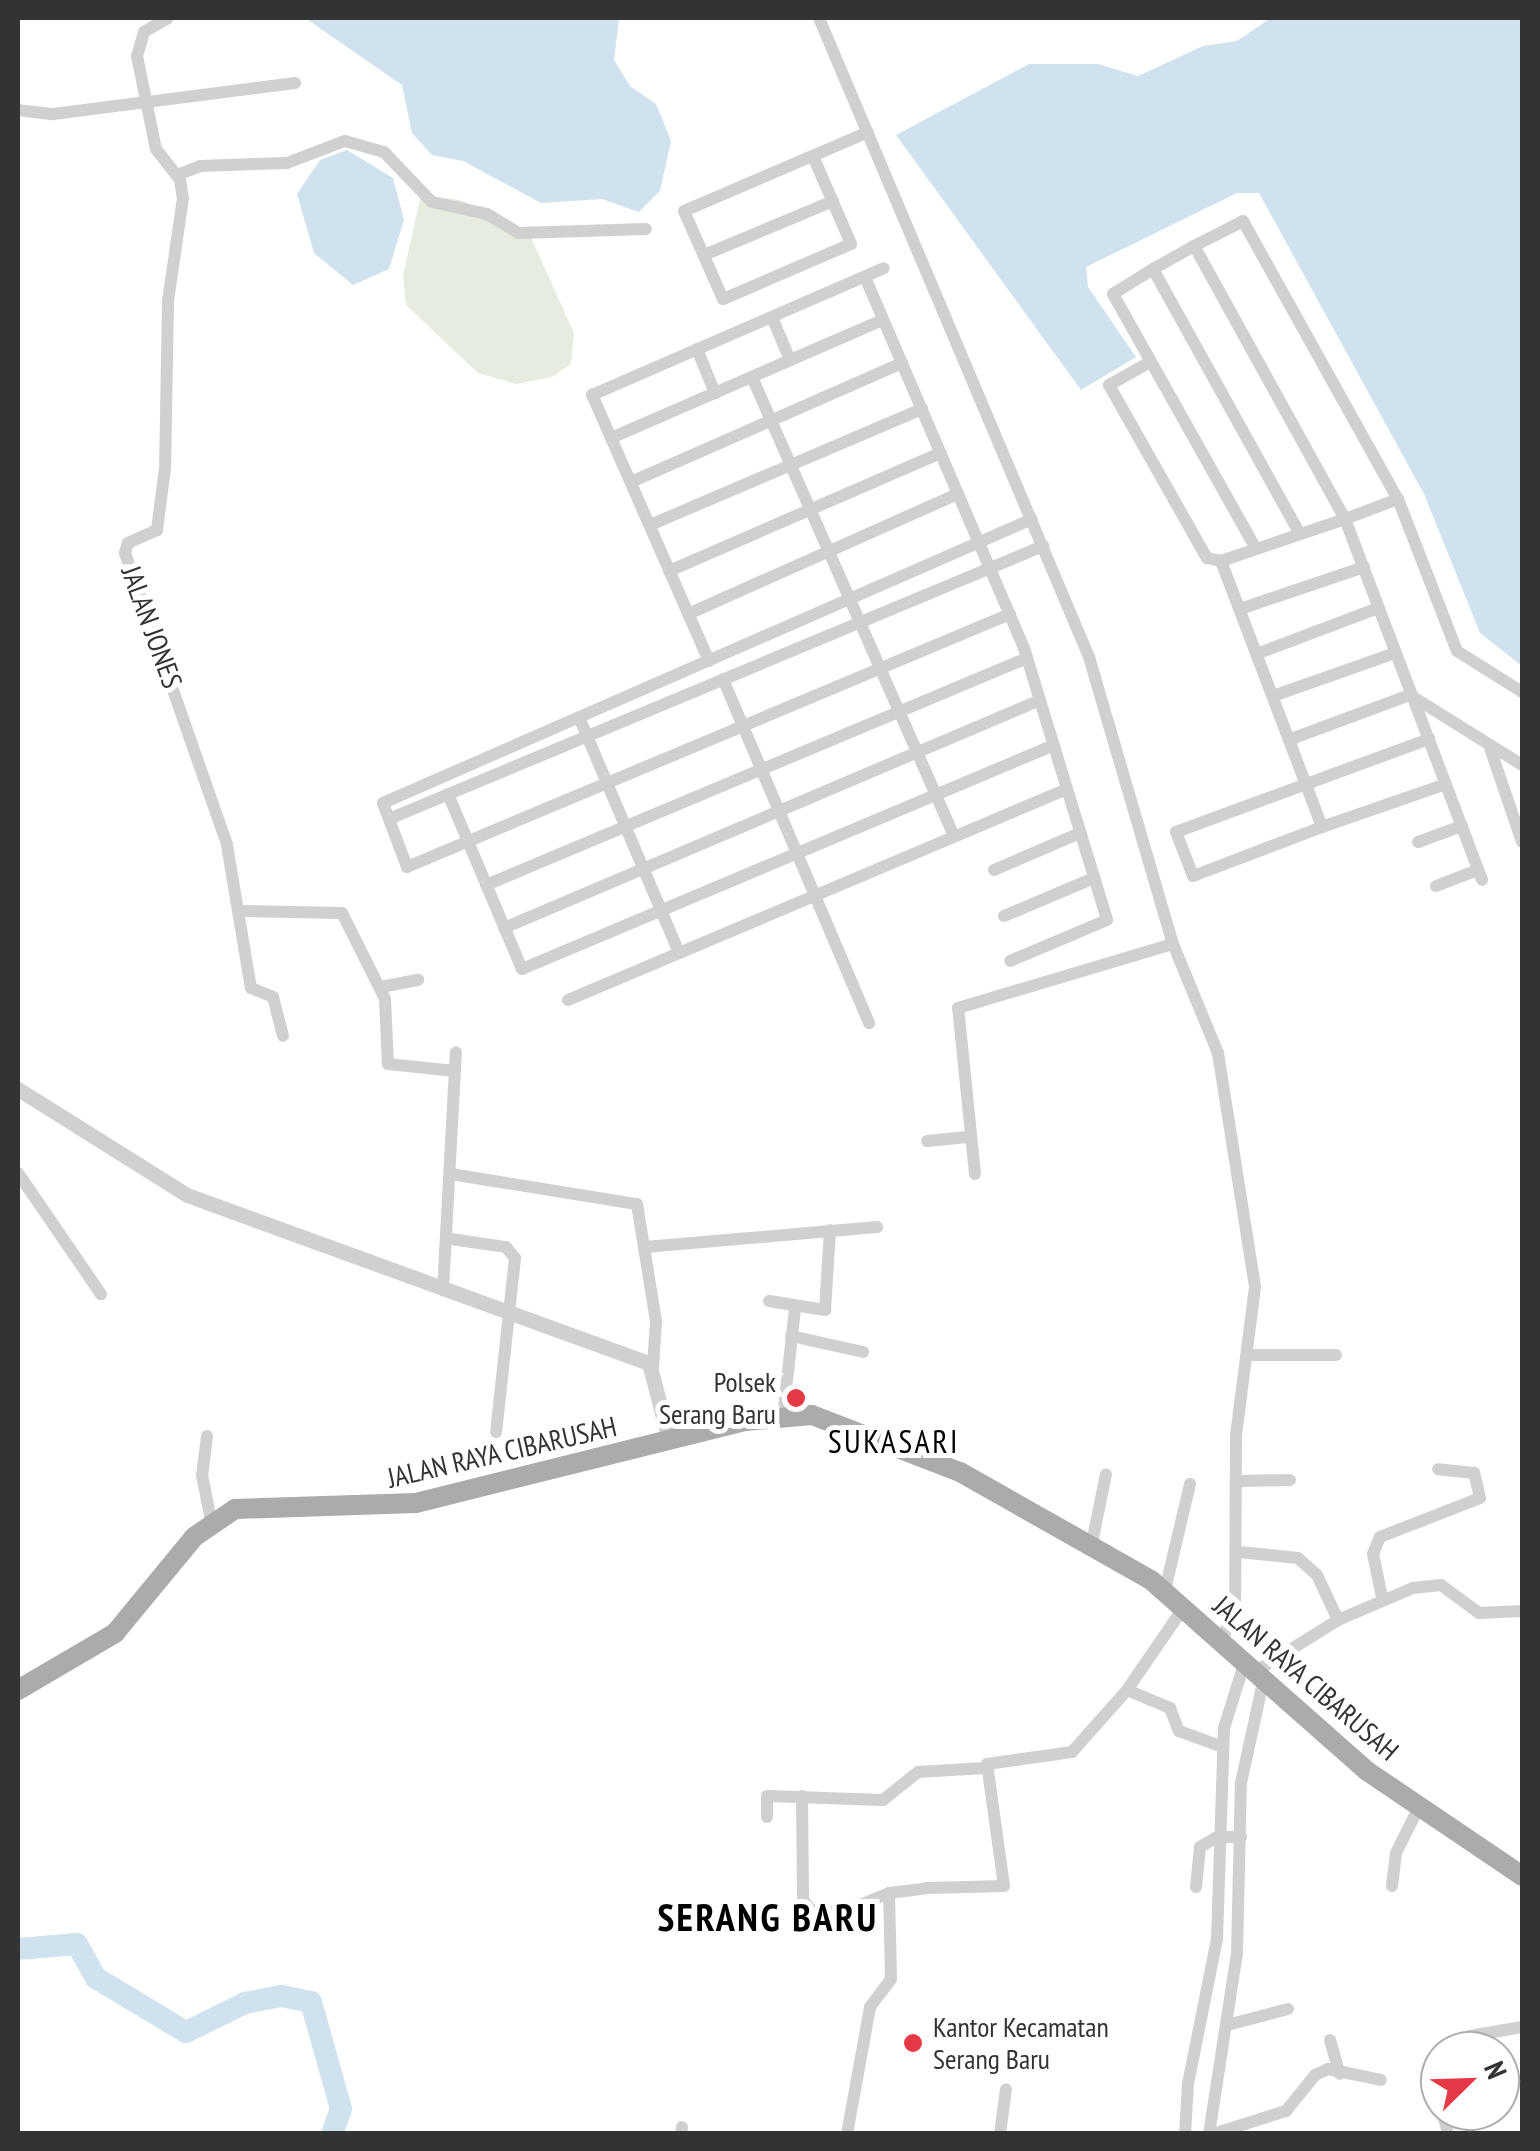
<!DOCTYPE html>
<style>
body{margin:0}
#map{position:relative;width:1540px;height:2151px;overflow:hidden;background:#fff;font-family:"PT Sans Narrow",sans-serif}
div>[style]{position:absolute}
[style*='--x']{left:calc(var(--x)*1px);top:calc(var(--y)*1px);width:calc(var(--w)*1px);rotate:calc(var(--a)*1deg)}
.green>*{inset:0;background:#e6ecdf}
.water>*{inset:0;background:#cfe2ee}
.river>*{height:22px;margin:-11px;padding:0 11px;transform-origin:11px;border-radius:11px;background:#cfe2ee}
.minor>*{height:12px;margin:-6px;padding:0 6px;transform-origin:6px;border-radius:6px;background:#d0d0d0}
.tertiary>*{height:15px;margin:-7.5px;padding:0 7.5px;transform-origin:7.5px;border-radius:7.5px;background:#d0d0d0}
.primary>*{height:20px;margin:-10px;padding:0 10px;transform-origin:10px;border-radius:10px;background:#ababab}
.dots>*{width:28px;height:28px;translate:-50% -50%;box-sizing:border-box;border:5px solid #fff;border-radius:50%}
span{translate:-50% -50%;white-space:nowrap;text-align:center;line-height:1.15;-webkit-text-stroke:10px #fff;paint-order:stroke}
.street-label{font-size:28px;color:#333}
.poi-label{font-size:28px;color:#333}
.right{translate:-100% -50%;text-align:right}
.left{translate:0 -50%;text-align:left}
.quarter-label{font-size:32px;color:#000;letter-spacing:2.5px}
.district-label{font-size:38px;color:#000;font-weight:700;letter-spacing:2.5px}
.frame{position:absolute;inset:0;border:20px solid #333;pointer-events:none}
.north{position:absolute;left:1420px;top:2031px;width:100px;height:100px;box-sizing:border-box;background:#fff;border:2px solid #adadad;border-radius:50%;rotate:67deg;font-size:28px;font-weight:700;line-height:40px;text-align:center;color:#333}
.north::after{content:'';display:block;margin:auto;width:35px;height:45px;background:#e63946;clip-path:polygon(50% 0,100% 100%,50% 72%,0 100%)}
</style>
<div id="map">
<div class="green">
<div style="clip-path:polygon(421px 195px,460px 200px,528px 231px,574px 333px,571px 364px,552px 377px,516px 384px,478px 373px,406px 305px,403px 276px)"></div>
</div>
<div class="water">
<div style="clip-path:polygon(305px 18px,619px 18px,614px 60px,630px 86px,656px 104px,671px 141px,660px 191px,639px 212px,602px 199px,541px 203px,463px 161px,432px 155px,412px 133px,402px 85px)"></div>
<div style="clip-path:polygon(1271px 18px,1522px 18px,1522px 666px,1480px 633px,1424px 494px,1259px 193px,1237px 193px,1086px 267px,1088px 287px,1136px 357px,1081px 390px,896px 135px,1029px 64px,1098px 64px,1138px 76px,1203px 46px,1237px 41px)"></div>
<div style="clip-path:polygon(347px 150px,393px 178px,404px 220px,389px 269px,353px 285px,314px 253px,297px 194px,320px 160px)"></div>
</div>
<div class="river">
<div style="--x:18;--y:1949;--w:59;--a:-4.8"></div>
<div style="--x:77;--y:1944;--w:39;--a:61"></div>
<div style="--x:96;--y:1978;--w:105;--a:31"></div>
<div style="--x:186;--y:2032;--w:66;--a:-26.2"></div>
<div style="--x:245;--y:2003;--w:38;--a:-11"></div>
<div style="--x:282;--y:1996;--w:30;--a:12"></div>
<div style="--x:311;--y:2002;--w:111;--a:74.3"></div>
<div style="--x:341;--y:2109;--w:27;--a:110"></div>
</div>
<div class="minor">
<div style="--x:168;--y:18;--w:28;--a:150"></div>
<div style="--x:144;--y:32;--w:25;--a:106"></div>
<div style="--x:137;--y:56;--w:95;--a:78.5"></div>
<div style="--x:156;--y:149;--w:39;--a:52"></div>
<div style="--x:180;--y:180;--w:18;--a:81"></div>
<div style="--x:183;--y:198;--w:104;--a:98.3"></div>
<div style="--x:168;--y:301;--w:167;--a:91"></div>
<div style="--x:165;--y:468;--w:63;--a:97.4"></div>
<div style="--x:157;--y:530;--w:32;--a:156"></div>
<div style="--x:128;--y:543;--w:10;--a:107"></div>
<div style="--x:125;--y:553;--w:309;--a:70.7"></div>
<div style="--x:227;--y:845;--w:145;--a:80.5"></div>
<div style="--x:251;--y:988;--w:24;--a:22"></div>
<div style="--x:273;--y:997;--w:40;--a:75.6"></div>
<div style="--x:819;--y:18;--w:694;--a:67.09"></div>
<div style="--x:1089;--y:657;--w:299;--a:73.7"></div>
<div style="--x:1173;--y:944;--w:118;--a:67.6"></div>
<div style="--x:1218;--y:1053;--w:237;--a:81"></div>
<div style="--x:1255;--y:1287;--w:150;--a:97.3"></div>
<div style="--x:1236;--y:1436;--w:165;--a:90.3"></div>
<div style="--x:1235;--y:1601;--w:44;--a:107.2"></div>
<div style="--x:18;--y:110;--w:35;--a:7"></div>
<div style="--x:53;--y:114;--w:244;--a:-7.3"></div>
<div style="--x:813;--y:156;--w:96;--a:66.6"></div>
<div style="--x:851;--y:244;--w:139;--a:156.7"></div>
<div style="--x:723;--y:299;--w:96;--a:-113.9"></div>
<div style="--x:684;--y:211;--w:200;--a:-23.2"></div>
<div style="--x:177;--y:175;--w:25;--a:-21"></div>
<div style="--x:200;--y:166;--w:87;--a:-2"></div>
<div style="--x:287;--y:163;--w:62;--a:-20.8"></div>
<div style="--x:345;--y:141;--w:41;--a:15.8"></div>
<div style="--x:384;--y:152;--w:69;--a:46.2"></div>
<div style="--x:432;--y:202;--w:56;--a:12.3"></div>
<div style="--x:487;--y:214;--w:37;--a:31"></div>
<div style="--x:519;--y:233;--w:127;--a:-1.8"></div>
<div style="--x:1194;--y:246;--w:47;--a:150.7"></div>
<div style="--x:1153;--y:269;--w:303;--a:61"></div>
<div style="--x:704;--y:255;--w:140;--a:-22.7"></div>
<div style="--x:1153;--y:269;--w:47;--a:148"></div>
<div style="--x:1113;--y:294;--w:290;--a:60.7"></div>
<div style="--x:865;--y:277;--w:404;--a:66.8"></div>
<div style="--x:1024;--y:648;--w:284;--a:73"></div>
<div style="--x:1107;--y:920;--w:105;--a:157.1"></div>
<div style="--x:772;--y:317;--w:47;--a:67.3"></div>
<div style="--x:697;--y:349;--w:48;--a:67.8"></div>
<div style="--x:1150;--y:362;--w:47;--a:150.7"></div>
<div style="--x:1109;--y:385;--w:199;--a:60.5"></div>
<div style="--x:1207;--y:558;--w:14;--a:12"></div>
<div style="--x:1221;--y:561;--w:131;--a:-18.7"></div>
<div style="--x:1345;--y:519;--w:386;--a:69.2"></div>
<div style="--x:752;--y:377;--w:501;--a:66.25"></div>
<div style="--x:611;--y:438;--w:296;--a:-23.5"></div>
<div style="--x:631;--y:482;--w:296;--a:-23.7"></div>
<div style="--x:1398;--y:499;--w:57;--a:159.3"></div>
<div style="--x:1345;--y:519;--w:312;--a:-118.9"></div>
<div style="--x:1194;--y:246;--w:55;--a:-27"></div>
<div style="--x:1243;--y:221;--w:318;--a:60.9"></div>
<div style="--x:1398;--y:499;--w:163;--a:68.8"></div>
<div style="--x:1457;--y:651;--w:77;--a:32.2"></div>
<div style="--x:650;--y:525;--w:296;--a:-23.1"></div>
<div style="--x:1221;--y:561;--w:285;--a:69.2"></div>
<div style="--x:1322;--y:827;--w:131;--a:-19.1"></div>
<div style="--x:669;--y:571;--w:296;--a:-23.5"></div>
<div style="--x:1243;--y:608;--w:128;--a:-18.7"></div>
<div style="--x:688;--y:614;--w:295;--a:-24"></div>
<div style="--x:1010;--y:614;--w:654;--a:157.24"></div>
<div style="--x:407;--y:867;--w:68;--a:-110.6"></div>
<div style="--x:383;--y:803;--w:708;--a:-23.63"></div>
<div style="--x:1259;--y:653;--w:127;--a:-20.7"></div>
<div style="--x:709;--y:661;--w:291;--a:-113.7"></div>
<div style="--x:592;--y:395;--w:318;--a:-23.5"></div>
<div style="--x:723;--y:679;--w:374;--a:67"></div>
<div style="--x:1273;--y:696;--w:129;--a:-19.4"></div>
<div style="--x:579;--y:717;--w:256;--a:67"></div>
<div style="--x:1291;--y:739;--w:127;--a:-20.3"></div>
<div style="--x:1410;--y:695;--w:132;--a:32"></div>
<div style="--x:1489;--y:745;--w:102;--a:71.2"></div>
<div style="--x:448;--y:794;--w:190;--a:67.1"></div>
<div style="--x:522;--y:969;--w:577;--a:-22.83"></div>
<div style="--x:389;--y:819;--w:709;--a:-22.66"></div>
<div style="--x:1322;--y:827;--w:138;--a:159.2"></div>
<div style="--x:1193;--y:876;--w:47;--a:-111.1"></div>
<div style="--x:1176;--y:832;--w:270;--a:-20.2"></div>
<div style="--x:1418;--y:842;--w:47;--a:-20"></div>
<div style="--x:994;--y:870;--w:94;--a:-23.3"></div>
<div style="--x:486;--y:885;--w:587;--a:-22.76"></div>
<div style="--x:1436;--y:886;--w:45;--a:-20.9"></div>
<div style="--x:242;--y:911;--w:100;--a:1.1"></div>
<div style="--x:342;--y:913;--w:96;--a:63.4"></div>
<div style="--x:385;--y:999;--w:65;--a:87.4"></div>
<div style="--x:388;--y:1064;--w:67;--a:6"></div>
<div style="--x:1004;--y:916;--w:98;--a:-22.9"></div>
<div style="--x:504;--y:928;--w:582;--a:-23.04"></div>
<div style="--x:381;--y:987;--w:38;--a:-11"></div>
<div style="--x:568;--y:1000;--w:542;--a:-22.92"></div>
<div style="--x:927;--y:1141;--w:41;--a:-5.6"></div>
<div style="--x:18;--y:1173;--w:147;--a:55.6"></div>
<div style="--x:451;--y:1174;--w:188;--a:9.2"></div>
<div style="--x:637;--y:1204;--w:119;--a:80.8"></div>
<div style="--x:656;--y:1321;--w:46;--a:93.7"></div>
<div style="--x:975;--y:1174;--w:167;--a:-95.8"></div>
<div style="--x:958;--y:1008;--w:224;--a:-16.6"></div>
<div style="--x:451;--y:1239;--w:56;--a:8.3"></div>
<div style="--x:506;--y:1247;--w:14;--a:51"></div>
<div style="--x:515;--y:1258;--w:175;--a:96.2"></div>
<div style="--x:645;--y:1247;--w:233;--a:-4.9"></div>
<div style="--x:443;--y:1290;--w:238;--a:-86.9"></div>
<div style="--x:769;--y:1301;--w:57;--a:9.1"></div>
<div style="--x:825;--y:1310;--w:80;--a:-86.4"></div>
<div style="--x:791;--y:1336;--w:74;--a:12.5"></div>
<div style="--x:1249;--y:1355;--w:87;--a:0"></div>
<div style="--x:783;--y:1416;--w:108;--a:-83.6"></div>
<div style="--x:207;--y:1436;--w:39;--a:97"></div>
<div style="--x:202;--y:1475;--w:47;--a:78.9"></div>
<div style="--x:1239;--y:1481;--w:51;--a:-1.1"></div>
<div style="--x:1092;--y:1543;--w:70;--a:-78.5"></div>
<div style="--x:1239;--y:1552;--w:59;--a:5.8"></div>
<div style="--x:1298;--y:1558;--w:25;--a:42"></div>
<div style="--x:1317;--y:1575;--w:50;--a:65"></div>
<div style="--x:1165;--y:1590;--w:109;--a:-76.7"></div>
<div style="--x:1382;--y:1597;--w:44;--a:-101.8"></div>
<div style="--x:1373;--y:1554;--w:18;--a:-68"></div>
<div style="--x:1380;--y:1537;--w:107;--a:-21.3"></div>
<div style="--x:1480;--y:1498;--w:26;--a:-103"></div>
<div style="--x:1474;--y:1473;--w:36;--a:-174"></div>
<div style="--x:1253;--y:1673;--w:100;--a:-31.9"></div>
<div style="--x:1338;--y:1620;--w:82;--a:-23.1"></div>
<div style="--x:1413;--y:1588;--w:28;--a:-6"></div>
<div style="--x:1441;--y:1585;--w:47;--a:36.4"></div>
<div style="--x:1479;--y:1613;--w:43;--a:-2.7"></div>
<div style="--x:1127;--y:1690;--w:47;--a:22.7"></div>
<div style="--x:1170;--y:1708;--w:25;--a:69"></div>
<div style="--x:1179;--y:1731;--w:47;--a:20"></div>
<div style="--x:802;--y:1796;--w:104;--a:89.4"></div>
<div style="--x:803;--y:1900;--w:14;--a:51"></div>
<div style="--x:812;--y:1911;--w:31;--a:2"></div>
<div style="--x:843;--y:1912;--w:50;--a:-22.4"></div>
<div style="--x:889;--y:1893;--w:38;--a:-7"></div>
<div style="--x:927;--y:1888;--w:77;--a:-1.5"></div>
<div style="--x:1004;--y:1886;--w:123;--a:-97.9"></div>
<div style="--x:987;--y:1764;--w:86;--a:-8"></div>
<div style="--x:1072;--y:1752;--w:83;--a:-48.4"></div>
<div style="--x:1127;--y:1690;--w:101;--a:-55.5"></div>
<div style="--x:767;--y:1817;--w:21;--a:-90"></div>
<div style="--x:767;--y:1796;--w:116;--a:2"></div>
<div style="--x:883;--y:1800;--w:45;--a:-38.7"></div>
<div style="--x:918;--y:1772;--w:67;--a:-3.4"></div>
<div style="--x:1392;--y:1886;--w:33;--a:-83"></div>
<div style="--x:1396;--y:1853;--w:51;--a:-63.4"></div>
<div style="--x:1196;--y:1887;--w:40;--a:-84.3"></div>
<div style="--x:1200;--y:1847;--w:20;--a:-30"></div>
<div style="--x:1217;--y:1837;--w:24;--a:0"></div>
<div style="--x:1227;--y:2025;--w:63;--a:-14.7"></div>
<div style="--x:1470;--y:2036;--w:53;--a:-9.8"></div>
<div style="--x:1330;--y:2040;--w:35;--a:74"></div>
<div style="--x:1442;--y:2111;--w:24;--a:75"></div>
<div style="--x:681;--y:2134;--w:7;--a:-82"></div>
<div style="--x:847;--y:2134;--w:129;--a:-79.7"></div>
<div style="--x:870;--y:2007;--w:35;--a:-53"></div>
<div style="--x:891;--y:1979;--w:86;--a:-91.3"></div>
<div style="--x:1000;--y:2134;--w:45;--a:-82.4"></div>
<div style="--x:1185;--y:2134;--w:50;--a:-86.6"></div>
<div style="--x:1188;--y:2084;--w:148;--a:-78.7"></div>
<div style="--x:1217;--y:1939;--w:211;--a:-88.1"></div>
<div style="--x:1224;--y:1728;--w:67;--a:-72.6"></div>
<div style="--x:1209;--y:2134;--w:182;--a:-81.2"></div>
<div style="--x:1237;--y:1954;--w:171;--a:-88.7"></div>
<div style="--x:1241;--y:1783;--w:103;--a:-77.7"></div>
<div style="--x:1213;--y:2134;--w:77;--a:-17.5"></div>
<div style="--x:1286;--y:2111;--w:46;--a:-51.1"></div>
<div style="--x:1315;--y:2075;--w:14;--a:-25"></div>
<div style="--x:1328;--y:2069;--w:54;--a:11.7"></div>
</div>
<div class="tertiary">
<div style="--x:18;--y:1089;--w:199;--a:32.1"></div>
<div style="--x:187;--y:1195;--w:492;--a:20"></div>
<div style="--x:649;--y:1363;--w:80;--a:75.4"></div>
</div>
<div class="primary">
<div style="--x:18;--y:1690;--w:113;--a:-30.4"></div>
<div style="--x:115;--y:1633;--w:124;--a:-50.5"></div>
<div style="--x:194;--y:1537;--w:50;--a:-34.3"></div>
<div style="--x:235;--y:1509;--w:181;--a:-1.9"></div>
<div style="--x:416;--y:1503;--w:339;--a:-14"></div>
<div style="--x:745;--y:1421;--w:67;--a:-5.1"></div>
<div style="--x:812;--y:1415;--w:159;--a:21.1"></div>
<div style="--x:960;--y:1472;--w:219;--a:29.5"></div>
<div style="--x:1151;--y:1580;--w:288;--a:41.5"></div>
<div style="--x:1367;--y:1771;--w:187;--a:34.1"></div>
</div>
<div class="dots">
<div style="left:796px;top:1398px;background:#e63946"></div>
<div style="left:913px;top:2043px;background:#e63946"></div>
</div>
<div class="street-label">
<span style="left:152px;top:627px;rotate:70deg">JALAN JONES</span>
<span style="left:502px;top:1452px;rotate:-13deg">JALAN RAYA CIBARUSAH</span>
<span style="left:1306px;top:1678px;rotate:41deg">JALAN RAYA CIBARUSAH</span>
</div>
<div class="poi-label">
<span class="right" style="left:776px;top:1398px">Polsek<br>Serang Baru</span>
<span class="left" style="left:933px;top:2043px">Kantor Kecamatan<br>Serang Baru</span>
</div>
<div class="quarter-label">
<span style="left:894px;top:1441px">SUKASARI</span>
</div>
<div class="district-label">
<span style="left:768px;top:1917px">SERANG BARU</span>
</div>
<div class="frame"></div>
<div class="north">N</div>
</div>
